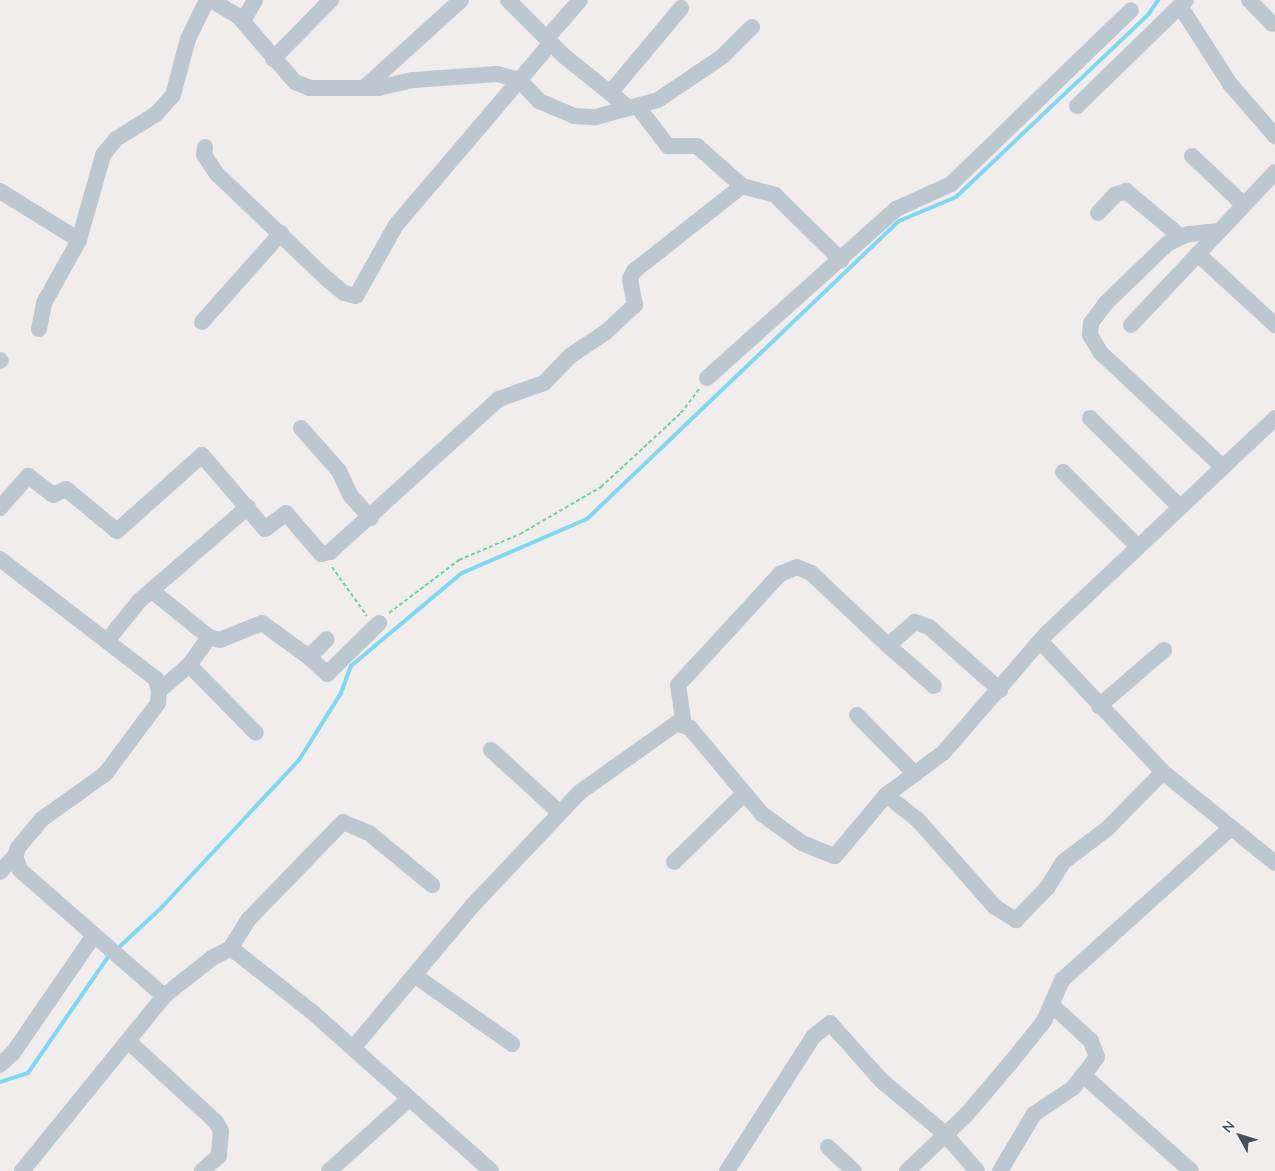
<!DOCTYPE html>
<style>
body{margin:0}
#map{position:relative;width:1275px;height:1171px;overflow:hidden;background:#f0edec;font-family:Quicksand,sans-serif}
div>[style]{position:absolute}
[style*='--x']{left:calc(var(--x)*1px);top:calc(var(--y)*1px);width:calc(var(--w)*1px);rotate:calc(var(--a)*1deg)}
.stream>*{height:4px;margin:-2px;padding:0 2px;transform-origin:2px;border-radius:2px;background:#81d7f1}
.path>*{height:2px;margin-top:-1px;transform-origin:0;background:repeating-linear-gradient(90deg,#6dd1a3 0 4px,transparent 0 6.5px)}
.minor>*{height:16px;margin:-8px;padding:0 8px;transform-origin:8px;border-radius:8px;background:#bcc7d0}
span{translate:-50% -50%;white-space:nowrap;text-align:center;line-height:1.15;-webkit-text-stroke:5px #fff;paint-order:stroke}
.north{position:absolute;left:1215px;top:1111px;width:50px;height:50px;-webkit-text-stroke:4px #fff;paint-order:stroke;rotate:309deg;font-size:14px;font-weight:700;line-height:20px;text-align:center;color:#44505b}
.north::after{content:'';display:block;margin:auto;width:18px;height:22px;background:#44505b;clip-path:polygon(50% 0,100% 100%,50% 72%,0 100%)}
</style>
<div id="map">
<div class="stream">
<div style="--x:116;--y:950;--w:62;--a:-43"></div>
<div style="--x:161;--y:908;--w:202;--a:-47"></div>
<div style="--x:299;--y:760;--w:79;--a:-57.9"></div>
<div style="--x:341;--y:693;--w:29;--a:-70"></div>
<div style="--x:351;--y:666;--w:145;--a:-40"></div>
<div style="--x:462;--y:573;--w:136;--a:-23.4"></div>
<div style="--x:587;--y:519;--w:431;--a:-43.7"></div>
<div style="--x:899;--y:221;--w:62;--a:-22.8"></div>
<div style="--x:956;--y:197;--w:265;--a:-43.5"></div>
<div style="--x:1148;--y:15;--w:18;--a:-56"></div>
<div style="--x:0;--y:1082;--w:29;--a:-18"></div>
<div style="--x:28;--y:1073;--w:145;--a:-55.4"></div>
</div>
<div class="path">
<div style="--x:332;--y:567;--w:60;--a:54.5"></div>
<div style="--x:389;--y:613;--w:88;--a:-37.1"></div>
<div style="--x:459;--y:560;--w:66;--a:-23.1"></div>
<div style="--x:520;--y:534;--w:94;--a:-30.1"></div>
<div style="--x:601;--y:487;--w:109;--a:-42.8"></div>
<div style="--x:681;--y:413;--w:30;--a:-53"></div>
</div>
<div class="minor">
<div style="--x:211;--y:0;--w:31;--a:31"></div>
<div style="--x:238;--y:16;--w:87;--a:49.2"></div>
<div style="--x:295;--y:82;--w:16;--a:22"></div>
<div style="--x:310;--y:88;--w:68;--a:0"></div>
<div style="--x:378;--y:88;--w:36;--a:-13"></div>
<div style="--x:413;--y:80;--w:84;--a:-4.1"></div>
<div style="--x:497;--y:74;--w:23;--a:15"></div>
<div style="--x:519;--y:80;--w:29;--a:46"></div>
<div style="--x:539;--y:101;--w:38;--a:23"></div>
<div style="--x:574;--y:116;--w:22;--a:3"></div>
<div style="--x:596;--y:117;--w:64;--a:-15.3"></div>
<div style="--x:658;--y:100;--w:78;--a:-34.1"></div>
<div style="--x:723;--y:56;--w:41;--a:-45"></div>
<div style="--x:508;--y:0;--w:79;--a:45"></div>
<div style="--x:564;--y:56;--w:83;--a:38.7"></div>
<div style="--x:1249;--y:0;--w:33;--a:46"></div>
<div style="--x:1180;--y:6;--w:93;--a:57.3"></div>
<div style="--x:1230;--y:84;--w:69;--a:49.1"></div>
<div style="--x:243;--y:21;--w:24;--a:-60"></div>
<div style="--x:547;--y:38;--w:50;--a:-49"></div>
<div style="--x:273;--y:59;--w:83;--a:-45.5"></div>
<div style="--x:364;--y:88;--w:131;--a:-42.2"></div>
<div style="--x:610;--y:93;--w:111;--a:-50.1"></div>
<div style="--x:637;--y:106;--w:51;--a:52.2"></div>
<div style="--x:668;--y:146;--w:29;--a:0"></div>
<div style="--x:697;--y:146;--w:60;--a:41.6"></div>
<div style="--x:742;--y:186;--w:34;--a:15"></div>
<div style="--x:775;--y:195;--w:93;--a:44.6"></div>
<div style="--x:1077;--y:106;--w:152;--a:-44.2"></div>
<div style="--x:205;--y:147;--w:8;--a:97"></div>
<div style="--x:204;--y:155;--w:23;--a:56"></div>
<div style="--x:217;--y:174;--w:151;--a:43.7"></div>
<div style="--x:326;--y:278;--w:23;--a:40"></div>
<div style="--x:344;--y:293;--w:12;--a:14"></div>
<div style="--x:356;--y:296;--w:81;--a:-60.6"></div>
<div style="--x:396;--y:225;--w:239;--a:-49.6"></div>
<div style="--x:1192;--y:156;--w:71;--a:43.3"></div>
<div style="--x:0;--y:191;--w:93;--a:31.8"></div>
<div style="--x:1098;--y:213;--w:25;--a:-47"></div>
<div style="--x:1115;--y:195;--w:12;--a:-20"></div>
<div style="--x:1126;--y:191;--w:70;--a:39.8"></div>
<div style="--x:1219;--y:231;--w:31;--a:174"></div>
<div style="--x:1188;--y:234;--w:23;--a:155"></div>
<div style="--x:1167;--y:244;--w:85;--a:136"></div>
<div style="--x:1106;--y:303;--w:25;--a:127"></div>
<div style="--x:1091;--y:323;--w:12;--a:95"></div>
<div style="--x:1090;--y:335;--w:21;--a:59"></div>
<div style="--x:1101;--y:353;--w:167;--a:43.1"></div>
<div style="--x:1198;--y:254;--w:105;--a:42.7"></div>
<div style="--x:202;--y:322;--w:119;--a:-48.4"></div>
<div style="--x:1131;--y:325;--w:210;--a:-46.7"></div>
<div style="--x:39;--y:329;--w:26;--a:-79"></div>
<div style="--x:44;--y:303;--w:72;--a:-60.9"></div>
<div style="--x:79;--y:240;--w:88;--a:-74.2"></div>
<div style="--x:103;--y:155;--w:21;--a:-51"></div>
<div style="--x:116;--y:139;--w:47;--a:-32"></div>
<div style="--x:156;--y:114;--w:25;--a:-48"></div>
<div style="--x:173;--y:95;--w:58;--a:-75"></div>
<div style="--x:188;--y:39;--w:43;--a:-64"></div>
<div style="--x:0;--y:360;--w:1;--a:45"></div>
<div style="--x:707;--y:378;--w:254;--a:-41.8"></div>
<div style="--x:896;--y:209;--w:60;--a:-24.4"></div>
<div style="--x:951;--y:184;--w:250;--a:-44"></div>
<div style="--x:1090;--y:418;--w:127;--a:44.7"></div>
<div style="--x:301;--y:428;--w:57;--a:48.5"></div>
<div style="--x:339;--y:471;--w:26;--a:65"></div>
<div style="--x:350;--y:495;--w:31;--a:48"></div>
<div style="--x:1063;--y:472;--w:106;--a:45"></div>
<div style="--x:0;--y:508;--w:43;--a:-48.8"></div>
<div style="--x:28;--y:476;--w:31;--a:37"></div>
<div style="--x:53;--y:495;--w:14;--a:-25"></div>
<div style="--x:66;--y:489;--w:66;--a:39.5"></div>
<div style="--x:117;--y:531;--w:114;--a:-41.8"></div>
<div style="--x:202;--y:455;--w:97;--a:49.6"></div>
<div style="--x:265;--y:529;--w:26;--a:-37"></div>
<div style="--x:286;--y:513;--w:54;--a:49.5"></div>
<div style="--x:321;--y:554;--w:9;--a:-13"></div>
<div style="--x:330;--y:552;--w:228;--a:-42.2"></div>
<div style="--x:499;--y:399;--w:48;--a:-19.6"></div>
<div style="--x:544;--y:383;--w:37;--a:-46"></div>
<div style="--x:570;--y:356;--w:43;--a:-33.7"></div>
<div style="--x:606;--y:332;--w:40;--a:-43"></div>
<div style="--x:635;--y:305;--w:26;--a:-101"></div>
<div style="--x:630;--y:279;--w:9;--a:-63"></div>
<div style="--x:634;--y:271;--w:137;--a:-38.2"></div>
<div style="--x:0;--y:559;--w:197;--a:37.6"></div>
<div style="--x:156;--y:679;--w:12;--a:76"></div>
<div style="--x:159;--y:691;--w:12;--a:95"></div>
<div style="--x:158;--y:703;--w:89;--a:126.7"></div>
<div style="--x:105;--y:774;--w:77;--a:144.5"></div>
<div style="--x:42;--y:819;--w:38;--a:130"></div>
<div style="--x:18;--y:848;--w:9;--a:111"></div>
<div style="--x:15;--y:856;--w:15;--a:70"></div>
<div style="--x:20;--y:870;--w:191;--a:41.2"></div>
<div style="--x:164;--y:996;--w:61;--a:-38.4"></div>
<div style="--x:212;--y:958;--w:20;--a:-27"></div>
<div style="--x:230;--y:949;--w:7;--a:27"></div>
<div style="--x:236;--y:952;--w:95;--a:38.2"></div>
<div style="--x:311;--y:1011;--w:241;--a:41.6"></div>
<div style="--x:151;--y:590;--w:75;--a:39"></div>
<div style="--x:209;--y:637;--w:11;--a:15"></div>
<div style="--x:220;--y:640;--w:45;--a:-22"></div>
<div style="--x:262;--y:623;--w:58;--a:35.9"></div>
<div style="--x:309;--y:657;--w:25;--a:-45"></div>
<div style="--x:107;--y:641;--w:51;--a:-51.3"></div>
<div style="--x:139;--y:601;--w:144;--a:-40.8"></div>
<div style="--x:1040;--y:641;--w:180;--a:46.8"></div>
<div style="--x:1163;--y:772;--w:144;--a:39.1"></div>
<div style="--x:309;--y:657;--w:25;--a:43"></div>
<div style="--x:327;--y:674;--w:73;--a:-44.4"></div>
<div style="--x:189;--y:665;--w:95;--a:45.4"></div>
<div style="--x:934;--y:686;--w:57;--a:-138.5"></div>
<div style="--x:891;--y:648;--w:6;--a:-81"></div>
<div style="--x:892;--y:642;--w:30;--a:-41"></div>
<div style="--x:915;--y:622;--w:15;--a:20"></div>
<div style="--x:929;--y:627;--w:95;--a:41.6"></div>
<div style="--x:159;--y:691;--w:40;--a:-41"></div>
<div style="--x:189;--y:665;--w:34;--a:-54"></div>
<div style="--x:1099;--y:706;--w:86;--a:-40.7"></div>
<div style="--x:857;--y:715;--w:83;--a:45.5"></div>
<div style="--x:684;--y:726;--w:41;--a:-98.3"></div>
<div style="--x:678;--y:685;--w:151;--a:-47.4"></div>
<div style="--x:780;--y:574;--w:18;--a:-22"></div>
<div style="--x:797;--y:567;--w:15;--a:23"></div>
<div style="--x:811;--y:573;--w:110;--a:43.2"></div>
<div style="--x:491;--y:750;--w:93;--a:42.4"></div>
<div style="--x:886;--y:795;--w:41;--a:38"></div>
<div style="--x:918;--y:820;--w:116;--a:48.5"></div>
<div style="--x:995;--y:907;--w:25;--a:32"></div>
<div style="--x:1016;--y:920;--w:45;--a:-45.9"></div>
<div style="--x:1047;--y:888;--w:31;--a:-58"></div>
<div style="--x:1063;--y:862;--w:55;--a:-36.9"></div>
<div style="--x:1107;--y:829;--w:80;--a:-45.5"></div>
<div style="--x:674;--y:862;--w:96;--a:-44.2"></div>
<div style="--x:0;--y:872;--w:22;--a:-47"></div>
<div style="--x:230;--y:949;--w:36;--a:-58"></div>
<div style="--x:249;--y:919;--w:135;--a:-45.9"></div>
<div style="--x:343;--y:822;--w:28;--a:23"></div>
<div style="--x:369;--y:833;--w:82;--a:39.5"></div>
<div style="--x:414;--y:975;--w:120;--a:35.1"></div>
<div style="--x:129;--y:1042;--w:118;--a:42.6"></div>
<div style="--x:216;--y:1122;--w:10;--a:61"></div>
<div style="--x:221;--y:1131;--w:25;--a:95"></div>
<div style="--x:219;--y:1156;--w:23;--a:139"></div>
<div style="--x:353;--y:1048;--w:187;--a:-50"></div>
<div style="--x:473;--y:905;--w:156;--a:-46.6"></div>
<div style="--x:580;--y:792;--w:119;--a:-35.4"></div>
<div style="--x:677;--y:723;--w:14;--a:21"></div>
<div style="--x:690;--y:728;--w:112;--a:50.1"></div>
<div style="--x:762;--y:814;--w:49;--a:35.9"></div>
<div style="--x:802;--y:843;--w:35;--a:22"></div>
<div style="--x:835;--y:856;--w:80;--a:-50.1"></div>
<div style="--x:886;--y:795;--w:71;--a:-36.4"></div>
<div style="--x:943;--y:753;--w:157;--a:-49.1"></div>
<div style="--x:1046;--y:634;--w:315;--a:-43.3"></div>
<div style="--x:0;--y:1065;--w:18;--a:-43"></div>
<div style="--x:13;--y:1053;--w:143;--a:-55.5"></div>
<div style="--x:1083;--y:1075;--w:144;--a:41.6"></div>
<div style="--x:828;--y:1147;--w:35;--a:43"></div>
<div style="--x:22;--y:1171;--w:225;--a:-50.9"></div>
<div style="--x:329;--y:1171;--w:108;--a:-42"></div>
<div style="--x:727;--y:1171;--w:159;--a:-57.3"></div>
<div style="--x:813;--y:1037;--w:22;--a:-39"></div>
<div style="--x:830;--y:1023;--w:78;--a:48.1"></div>
<div style="--x:882;--y:1081;--w:81;--a:40"></div>
<div style="--x:944;--y:1133;--w:50;--a:49"></div>
<div style="--x:907;--y:1171;--w:83;--a:-43.5"></div>
<div style="--x:967;--y:1114;--w:70;--a:-49.7"></div>
<div style="--x:1012;--y:1061;--w:51;--a:-51.3"></div>
<div style="--x:1044;--y:1021;--w:45;--a:-66.3"></div>
<div style="--x:1062;--y:980;--w:227;--a:-42"></div>
<div style="--x:1000;--y:1171;--w:66;--a:-59.2"></div>
<div style="--x:1034;--y:1114;--w:47;--a:-33.7"></div>
<div style="--x:1073;--y:1088;--w:39;--a:-52"></div>
<div style="--x:1097;--y:1057;--w:17;--a:-111"></div>
<div style="--x:1091;--y:1041;--w:52;--a:-137.4"></div>
</div>
<div class="north">N</div>
</div>
